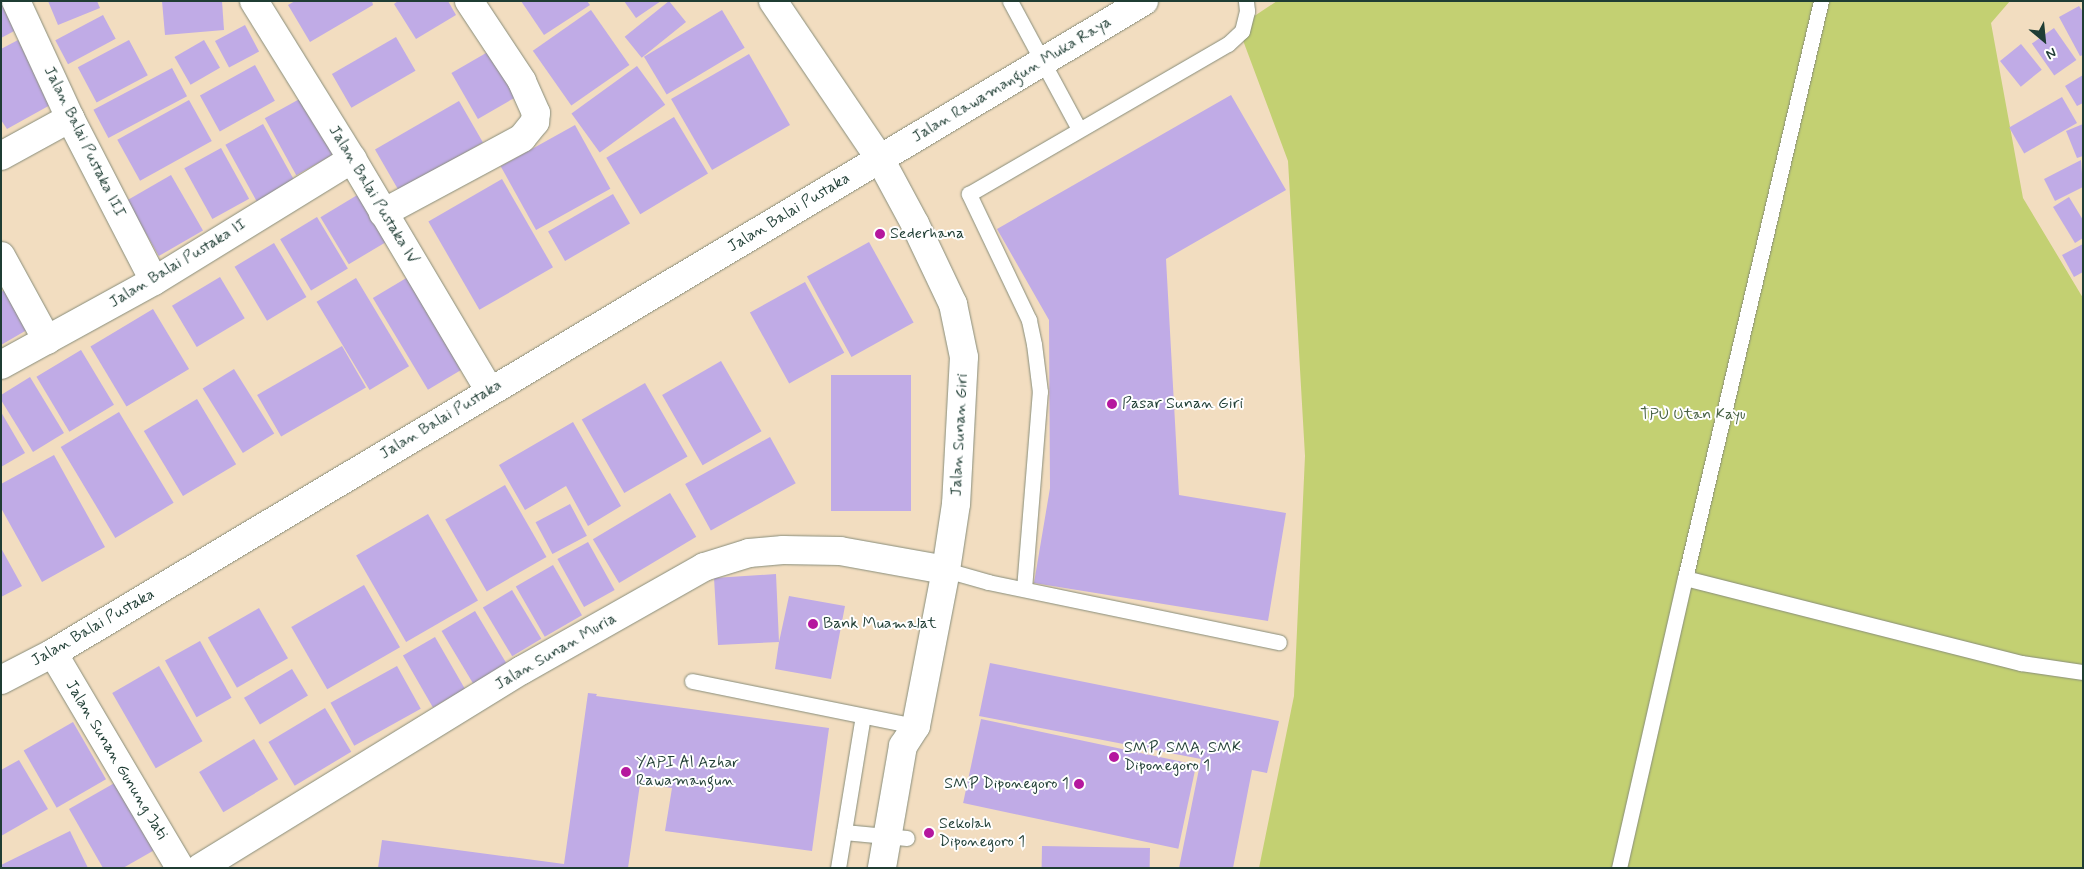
<!DOCTYPE html>
<style>
body{margin:0}
#map{position:relative;width:2084px;height:869px;overflow:hidden;background:#f2ddc0;font-family:Mynerve,sans-serif}
div>[style]{position:absolute}
[style*='--x']{left:calc(var(--x)*1px);top:calc(var(--y)*1px);width:calc(var(--w)*1px);rotate:calc(var(--a)*1deg)}
.green>*{inset:0;background:#c3d072}
.building>*{inset:0;background:#c0abe6;transform-origin:0 0}
.roads{filter:drop-shadow(0 0 1px #888d7a) drop-shadow(0 0 1px #888d7a)}
.lane>*{height:15px;margin:-7.5px;padding:0 7.5px;transform-origin:7.5px;border-radius:7.5px;background:#fff}
.street>*{height:28px;margin:-14px;padding:0 14px;transform-origin:14px;border-radius:14px;background:#fff}
.secondary>*{height:28px;margin:-14px;padding:0 14px;transform-origin:14px;border-radius:14px;background:#fff}
.dots>*{width:14px;height:14px;translate:-50% -50%;box-sizing:border-box;border:2px solid #fff;border-radius:50%}
span{translate:-50% -50%;white-space:nowrap;text-align:center;line-height:1.15;-webkit-text-stroke:4px #fff;paint-order:stroke}
.street-label{font-size:16px;color:#1f3d34}
.poi-label{font-size:16px;color:#1f3d34}
.left{translate:0 -50%;text-align:left}
.right{translate:-100% -50%;text-align:right}
.park-label{font-size:16px;color:#486244}
.frame{position:absolute;inset:0;border:2px solid #1f3d34;pointer-events:none}
.north{position:absolute;left:2019px;top:15px;width:50px;height:50px;-webkit-text-stroke:4px #fff;paint-order:stroke;rotate:152deg;font-size:14px;font-weight:700;line-height:20px;text-align:center;color:#1f3d34}
.north::after{content:'';display:block;margin:auto;width:18px;height:22px;background:#1f3d34;clip-path:polygon(50% 0,100% 100%,50% 72%,0 100%)}
</style>
<div id="map">
<div class="green">
<div style="clip-path:polygon(1277px 1px,2010px 1px,1991px 23px,2023px 198px,2083px 298px,2083px 868px,1259px 868px,1294px 696px,1305px 456px,1288px 161px,1238px 27px)"></div>
</div>
<div class="building">
<div style="clip-path:polygon(1px 1px,18px 29px,1px 38px)"></div>
<div style="clip-path:polygon(48px 1px,97px 1px,100px 8px,58px 25px)"></div>
<div style="clip-path:polygon(162px 1px,222px 1px,224px 30px,165px 35px)"></div>
<div style="clip-path:polygon(295px 1px,372px 1px,373px 5px,310px 42px,288px 5px)"></div>
<div style="clip-path:polygon(398px 1px,448px 1px,456px 15px,416px 39px,394px 4px)"></div>
<div style="clip-path:polygon(521px 1px,587px 1px,590px 5px,544px 35px)"></div>
<div style="clip-path:polygon(624px 1px,661px 1px,636px 18px)"></div>
<div style="left:669px;top:1px;width:27px;height:57px;rotate:51deg"></div>
<div style="clip-path:polygon(2079px 6px,2083px 12px,2083px 55px,2080px 56px,2059px 17px)"></div>
<div style="left:591px;top:10px;width:67px;height:71px;rotate:55deg"></div>
<div style="left:722px;top:10px;width:44px;height:91px;rotate:59deg"></div>
<div style="left:103px;top:15px;width:27px;height:54px;rotate:62deg"></div>
<div style="left:245px;top:25px;width:30px;height:34px;rotate:62deg"></div>
<div style="left:2054px;top:28px;width:39px;height:27px;rotate:55deg"></div>
<div style="left:396px;top:37px;width:39px;height:74px;rotate:60deg"></div>
<div style="clip-path:polygon(18px 40px,52px 104px,7px 129px,1px 120px,1px 49px)"></div>
<div style="left:129px;top:40px;width:40px;height:58px;rotate:62deg"></div>
<div style="left:204px;top:40px;width:32px;height:34px;rotate:60deg"></div>
<div style="left:2021px;top:44px;width:33px;height:27px;rotate:51deg"></div>
<div style="left:493px;top:49px;width:53px;height:48px;rotate:60deg"></div>
<div style="left:749px;top:54px;width:82px;height:90px;rotate:60deg"></div>
<div style="left:255px;top:65px;width:41px;height:63px;rotate:61deg"></div>
<div style="left:637px;top:66px;width:48px;height:81px;rotate:54deg"></div>
<div style="left:172px;top:68px;width:32px;height:89px;rotate:62deg"></div>
<div style="clip-path:polygon(2083px 75px,2083px 103px,2077px 106px,2065px 86px)"></div>
<div style="clip-path:polygon(1231px 95px,1286px 190px,1166px 259px,1179px 495px,1286px 513px,1268px 621px,1034px 583px,1050px 488px,1049px 320px,997px 229px)"></div>
<div style="left:305px;top:96px;width:65px;height:46px;rotate:61deg"></div>
<div style="left:2062px;top:97px;width:30px;height:61px;rotate:60deg"></div>
<div style="left:189px;top:100px;width:47px;height:82px;rotate:61deg"></div>
<div style="left:459px;top:101px;width:48px;height:97px;rotate:60deg"></div>
<div style="left:674px;top:117px;width:66px;height:79px;rotate:59deg"></div>
<div style="left:263px;top:124px;width:65px;height:43px;rotate:61deg"></div>
<div style="clip-path:polygon(2083px 124px,2083px 156px,2077px 158px,2066px 131px)"></div>
<div style="left:575px;top:125px;width:73px;height:85px;rotate:61deg"></div>
<div style="left:221px;top:148px;width:58px;height:42px;rotate:61deg"></div>
<div style="clip-path:polygon(2081px 160px,2083px 187px,2055px 201px,2044px 179px)"></div>
<div style="left:171px;top:175px;width:64px;height:51px;rotate:60deg"></div>
<div style="left:502px;top:179px;width:102px;height:85px;rotate:60deg"></div>
<div style="left:359px;top:194px;width:55px;height:45px;rotate:59deg"></div>
<div style="left:613px;top:194px;width:34px;height:75px;rotate:60deg"></div>
<div style="clip-path:polygon(2069px 197px,2083px 220px,2083px 238px,2075px 243px,2053px 207px)"></div>
<div style="left:317px;top:217px;width:60px;height:43px;rotate:59deg"></div>
<div style="left:869px;top:242px;width:92px;height:71px;rotate:61deg"></div>
<div style="left:274px;top:243px;width:63px;height:46px;rotate:59deg"></div>
<div style="clip-path:polygon(2083px 244px,2083px 272px,2074px 277px,2062px 255px)"></div>
<div style="left:220px;top:277px;width:48px;height:56px;rotate:59deg"></div>
<div style="left:408px;top:277px;width:107px;height:41px;rotate:59deg"></div>
<div style="left:356px;top:278px;width:103px;height:46px;rotate:59deg"></div>
<div style="left:805px;top:282px;width:81px;height:63px;rotate:61deg"></div>
<div style="clip-path:polygon(9px 288px,32px 327px,1px 345px,1px 292px)"></div>
<div style="left:153px;top:309px;width:70px;height:73px;rotate:59deg"></div>
<div style="left:342px;top:346px;width:48px;height:98px;rotate:60deg"></div>
<div style="left:81px;top:350px;width:64px;height:52px;rotate:59deg"></div>
<div style="left:721px;top:361px;width:81px;height:68px;rotate:60deg"></div>
<div style="left:234px;top:369px;width:76px;height:37px;rotate:58deg"></div>
<div style="left:831px;top:375px;width:80px;height:136px"></div>
<div style="clip-path:polygon(30px 377px,64px 433px,33px 452px,1px 400px,1px 395px)"></div>
<div style="left:645px;top:383px;width:85px;height:73px;rotate:60deg"></div>
<div style="left:197px;top:399px;width:76px;height:62px;rotate:59deg"></div>
<div style="clip-path:polygon(1px 412px,25px 453px,1px 467px)"></div>
<div style="left:119px;top:412px;width:106px;height:68px;rotate:59deg"></div>
<div style="clip-path:polygon(573px 422px,621px 506px,588px 526px,566px 486px,525px 510px,499px 465px)"></div>
<div style="left:770px;top:437px;width:53px;height:97px;rotate:61deg"></div>
<div style="clip-path:polygon(54px 455px,105px 547px,42px 582px,1px 508px,1px 484px)"></div>
<div style="left:505px;top:485px;width:83px;height:69px;rotate:60deg"></div>
<div style="left:670px;top:493px;width:51px;height:90px;rotate:59deg"></div>
<div style="left:570px;top:504px;width:36px;height:39px;rotate:62deg"></div>
<div style="left:428px;top:514px;width:100px;height:83px;rotate:60deg"></div>
<div style="left:588px;top:542px;width:55px;height:35px;rotate:61deg"></div>
<div style="clip-path:polygon(1px 548px,22px 586px,1px 597px)"></div>
<div style="left:553px;top:565px;width:58px;height:43px;rotate:60deg"></div>
<div style="clip-path:polygon(776px 574px,779px 642px,789px 596px,845px 606px,831px 679px,775px 669px,779px 642px,718px 645px,714px 578px)"></div>
<div style="left:364px;top:585px;width:72px;height:84px;rotate:60deg"></div>
<div style="left:512px;top:590px;width:57px;height:34px;rotate:59deg"></div>
<div style="left:259px;top:608px;width:58px;height:59px;rotate:60deg"></div>
<div style="left:475px;top:611px;width:63px;height:39px;rotate:59deg"></div>
<div style="left:435px;top:637px;width:60px;height:37px;rotate:60deg"></div>
<div style="left:200px;top:641px;width:65px;height:40px;rotate:61deg"></div>
<div style="clip-path:polygon(990px 663px,1279px 721px,1267px 773px,1252px 770px,1233px 868px,1179px 868px,1201px 759px,979px 716px)"></div>
<div style="left:159px;top:666px;width:87px;height:54px;rotate:60deg"></div>
<div style="left:397px;top:666px;width:49px;height:76px;rotate:61deg"></div>
<div style="left:292px;top:669px;width:31px;height:56px;rotate:59deg"></div>
<div style="clip-path:polygon(588px 693px,597px 694px,596px 696px,829px 728px,812px 851px,665px 831px,672px 788px,640px 784px,628px 868px,378px 868px,382px 840px,564px 864px)"></div>
<div style="left:325px;top:708px;width:51px;height:66px;rotate:59deg"></div>
<div style="left:981px;top:719px;width:220px;height:86px;rotate:12deg"></div>
<div style="left:73px;top:722px;width:66px;height:57px;rotate:60deg"></div>
<div style="left:254px;top:739px;width:47px;height:64px;rotate:59deg"></div>
<div style="clip-path:polygon(19px 760px,48px 809px,1px 836px,1px 770px)"></div>
<div style="clip-path:polygon(118px 781px,158px 848px,123px 868px,103px 868px,69px 809px)"></div>
<div style="clip-path:polygon(70px 831px,88px 868px,1px 868px,1px 865px)"></div>
<div style="left:1042px;top:846px;width:108px;height:22px;rotate:1deg"></div>
</div>
<div class="roads">
<div class="lane">
<div style="--x:1010;--y:1;--w:145;--a:61.7"></div>
<div style="--x:1821;--y:1;--w:593;--a:103.26"></div>
<div style="--x:1685;--y:578;--w:347;--a:14.2"></div>
<div style="--x:2021;--y:663;--w:63;--a:8.3"></div>
<div style="--x:946;--y:570;--w:44;--a:15.9"></div>
<div style="--x:988;--y:582;--w:297;--a:11.7"></div>
<div style="--x:1024;--y:589;--w:198;--a:-85.4"></div>
<div style="--x:1040;--y:392;--w:48;--a:-97.1"></div>
<div style="--x:1034;--y:344;--w:25;--a:-102"></div>
<div style="--x:1029;--y:320;--w:140;--a:-115.5"></div>
<div style="--x:969;--y:194;--w:299;--a:-30.1"></div>
<div style="--x:1228;--y:44;--w:19;--a:-43"></div>
<div style="--x:1242;--y:31;--w:21;--a:-76"></div>
<div style="--x:1247;--y:11;--w:10;--a:-96"></div>
<div style="--x:692;--y:681;--w:228;--a:11.4"></div>
<div style="--x:844;--y:832;--w:63;--a:5.4"></div>
<div style="--x:838;--y:868;--w:154;--a:-80.7"></div>
<div style="--x:1619;--y:868;--w:297;--a:-77.2"></div>
</div>
<div class="street">
<div style="--x:16;--y:1;--w:129;--a:65.2"></div>
<div style="--x:70;--y:118;--w:183;--a:62.7"></div>
<div style="--x:254;--y:1;--w:186;--a:58.2"></div>
<div style="--x:352;--y:159;--w:270;--a:59.3"></div>
<div style="--x:1;--y:156;--w:79;--a:-28.8"></div>
<div style="--x:383;--y:213;--w:158;--a:-28.3"></div>
<div style="--x:522;--y:138;--w:21;--a:-51"></div>
<div style="--x:535;--y:122;--w:9;--a:-84"></div>
<div style="--x:536;--y:113;--w:35;--a:-114"></div>
<div style="--x:522;--y:81;--w:96;--a:-123.5"></div>
<div style="--x:1;--y:256;--w:96;--a:61.3"></div>
<div style="--x:1;--y:365;--w:175;--a:-28.8"></div>
<div style="--x:154;--y:281;--w:233;--a:-31.6"></div>
<div style="--x:53;--y:653;--w:250;--a:59.4"></div>
<div style="--x:200;--y:868;--w:378;--a:-31.6"></div>
<div style="--x:522;--y:670;--w:209;--a:-29.5"></div>
<div style="--x:704;--y:567;--w:47;--a:-17.3"></div>
<div style="--x:749;--y:553;--w:34;--a:-5"></div>
<div style="--x:783;--y:550;--w:57;--a:1"></div>
<div style="--x:840;--y:551;--w:108;--a:10.2"></div>
</div>
<div class="secondary">
<div style="--x:773;--y:1;--w:191;--a:55.9"></div>
<div style="--x:880;--y:159;--w:74;--a:61.7"></div>
<div style="--x:915;--y:224;--w:89;--a:64.6"></div>
<div style="--x:953;--y:304;--w:54;--a:78.3"></div>
<div style="--x:964;--y:357;--w:147;--a:93.1"></div>
<div style="--x:956;--y:504;--w:67;--a:98.6"></div>
<div style="--x:946;--y:570;--w:159;--a:100.9"></div>
<div style="--x:916;--y:726;--w:24;--a:123"></div>
<div style="--x:903;--y:746;--w:124;--a:99.8"></div>
<div style="--x:1;--y:680;--w:59;--a:-27.4"></div>
<div style="--x:53;--y:653;--w:1271;--a:-30.86"></div>
</div>
</div>
<div class="dots">
<div style="left:880px;top:234px;background:#b5179e"></div>
<div style="left:1112px;top:404px;background:#b5179e"></div>
<div style="left:813px;top:624px;background:#b5179e"></div>
<div style="left:1114px;top:757px;background:#b5179e"></div>
<div style="left:626px;top:772px;background:#b5179e"></div>
<div style="left:1079px;top:784px;background:#b5179e"></div>
<div style="left:929px;top:833px;background:#b5179e"></div>
</div>
<div class="street-label">
<span style="left:1012px;top:80px;rotate:-31deg">Jalan Rawamangun Muka Raya</span>
<span style="left:84px;top:142px;rotate:64deg">Jalan Balai Pustaka III</span>
<span style="left:373px;top:195px;rotate:59deg">Jalan Balai Pustaka IV</span>
<span style="left:789px;top:213px;rotate:-31deg">Jalan Balai Pustaka</span>
<span style="left:178px;top:264px;rotate:-31deg">Jalan Balai Pustaka II</span>
<span style="left:441px;top:420px;rotate:-31deg">Jalan Balai Pustaka</span>
<span style="left:960px;top:435px;rotate:-87deg">Jalan Sunan Giri</span>
<span style="left:93px;top:628px;rotate:-30deg">Jalan Balai Pustaka</span>
<span style="left:556px;top:652px;rotate:-30deg">Jalan Sunan Muria</span>
<span style="left:116px;top:760px;rotate:59deg">Jalan Sunan Gunung Jati</span>
</div>
<div class="poi-label">
<span class="left" style="left:890px;top:234px">Sederhana</span>
<span class="left" style="left:1122px;top:404px">Pasar Sunan Giri</span>
<span class="left" style="left:823px;top:624px">Bank Muamalat</span>
<span class="left" style="left:1124px;top:757px">SMP, SMA, SMK<br>Diponegoro 1</span>
<span class="left" style="left:636px;top:772px">YAPI Al Azhar<br>Rawamangun</span>
<span class="right" style="left:1069px;top:784px">SMP Diponegoro 1</span>
<span class="left" style="left:939px;top:833px">Sekolah<br>Diponegoro 1</span>
</div>
<div class="park-label">
<span style="left:1693px;top:415px">TPU Utan Kayu</span>
</div>
<div class="frame"></div>
<div class="north">N</div>
</div>
